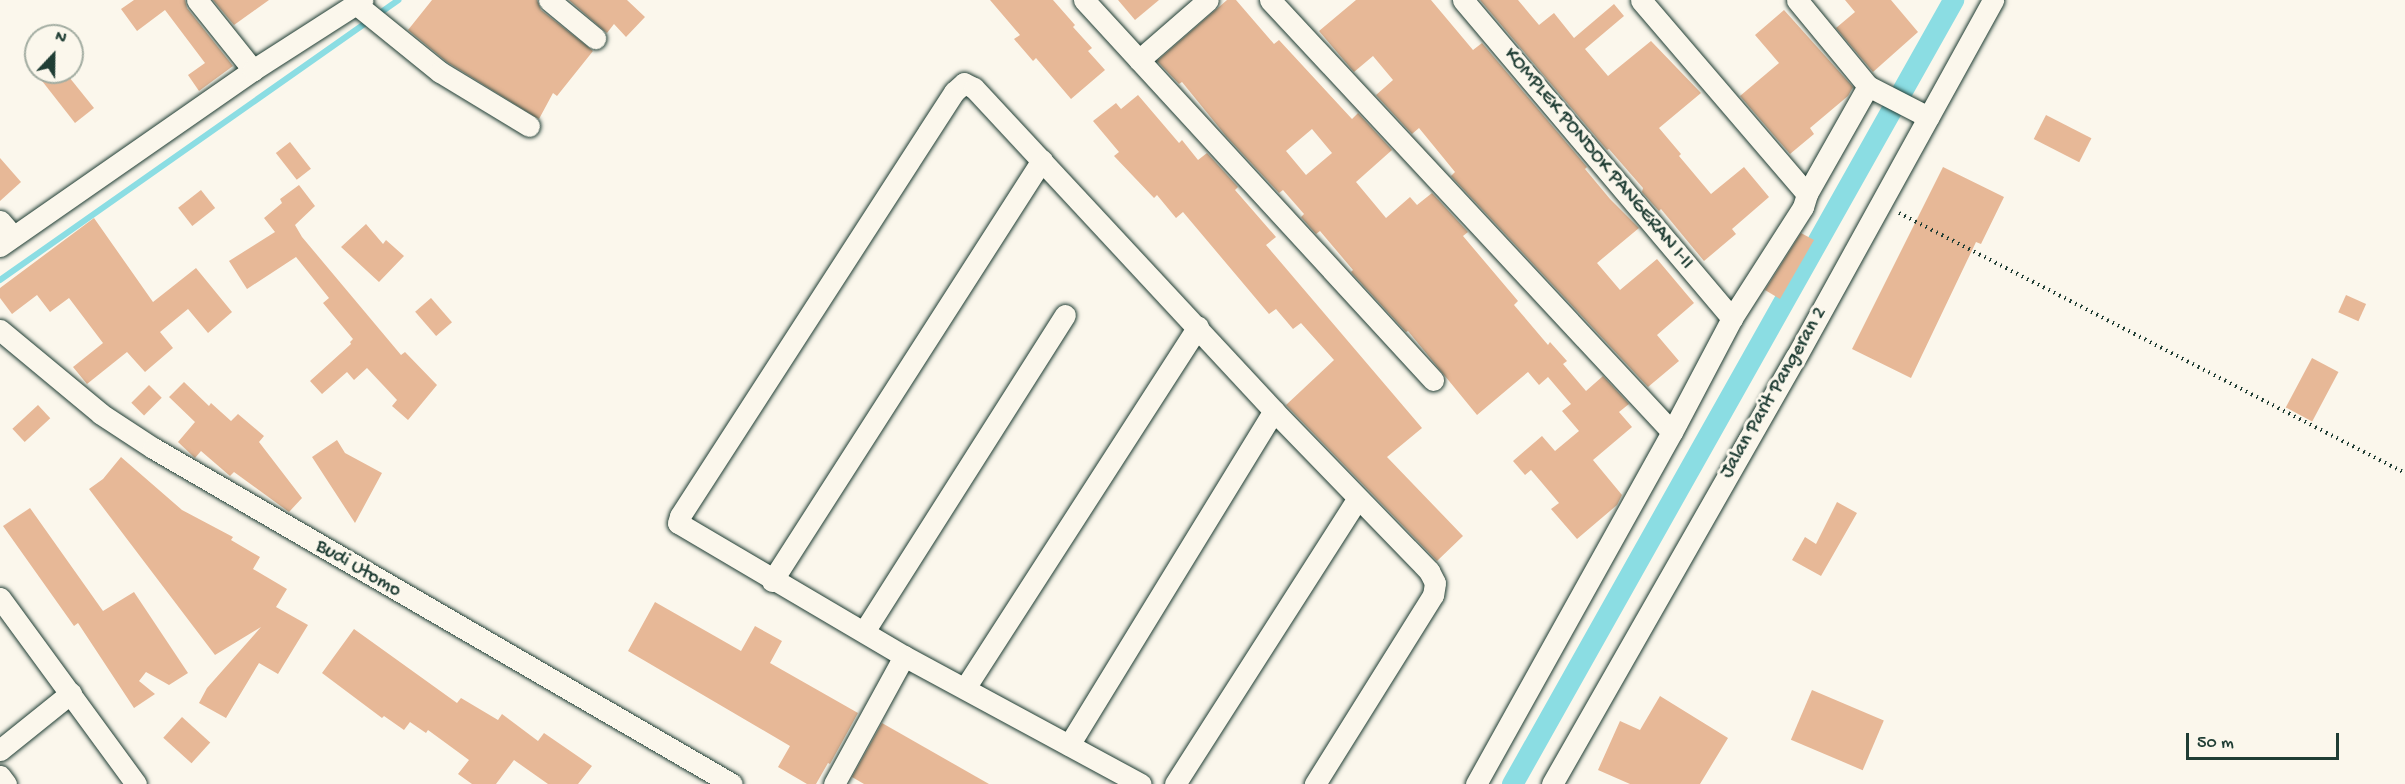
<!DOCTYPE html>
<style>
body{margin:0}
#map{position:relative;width:2405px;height:784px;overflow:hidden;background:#fbf7ec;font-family:"Gochi Hand",sans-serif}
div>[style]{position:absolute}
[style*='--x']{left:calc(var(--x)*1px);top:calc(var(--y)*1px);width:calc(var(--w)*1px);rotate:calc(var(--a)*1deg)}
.stream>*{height:6px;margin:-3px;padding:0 3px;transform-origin:3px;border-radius:3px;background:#8bdde3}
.canal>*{height:21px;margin:-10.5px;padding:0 10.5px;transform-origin:10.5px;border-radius:10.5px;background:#8bdde3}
.building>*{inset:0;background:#e7b897;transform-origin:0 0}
.path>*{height:4px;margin-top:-2px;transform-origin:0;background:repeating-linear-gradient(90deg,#1f3d34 0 1.5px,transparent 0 6px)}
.roads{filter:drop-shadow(0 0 2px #1f3d34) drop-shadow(0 0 2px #1f3d34)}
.minor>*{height:21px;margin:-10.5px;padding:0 10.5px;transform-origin:10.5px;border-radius:10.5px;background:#fbf7ec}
span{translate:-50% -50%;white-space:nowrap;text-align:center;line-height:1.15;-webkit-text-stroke:6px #fbf7ec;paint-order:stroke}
.street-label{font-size:20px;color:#1f3d34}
.north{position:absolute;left:24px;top:24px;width:60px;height:60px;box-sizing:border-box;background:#fbf7ec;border:2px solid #a3ada2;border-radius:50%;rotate:22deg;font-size:16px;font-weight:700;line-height:24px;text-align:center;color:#1f3d34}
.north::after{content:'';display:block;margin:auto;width:21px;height:27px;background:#1f3d34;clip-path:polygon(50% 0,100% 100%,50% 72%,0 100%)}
.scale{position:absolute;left:2186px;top:733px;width:153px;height:27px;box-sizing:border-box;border:3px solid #1f3d34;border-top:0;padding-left:8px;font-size:18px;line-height:21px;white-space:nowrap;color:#1f3d34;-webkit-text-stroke:4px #fbf7ec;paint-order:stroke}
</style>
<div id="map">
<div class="stream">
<div style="--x:0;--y:280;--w:487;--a:-35.1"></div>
</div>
<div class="canal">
<div style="--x:1512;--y:784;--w:900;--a:-60.64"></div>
</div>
<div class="building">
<div style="clip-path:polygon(134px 0,185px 0,187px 8px,233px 66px,199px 91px,188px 75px,205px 63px,165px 10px,137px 31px,121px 9px)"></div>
<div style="clip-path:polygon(213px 0,269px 0,234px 25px)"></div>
<div style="clip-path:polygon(432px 0,537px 0,541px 10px,593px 51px,557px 96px,553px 93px,539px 119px,447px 62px,408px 30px)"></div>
<div style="clip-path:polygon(569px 0,627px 0,645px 17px,626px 37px,614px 24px,607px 33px)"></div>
<div style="clip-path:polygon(990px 0,1053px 0,1075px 25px,1073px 27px,1092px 48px,1088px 51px,1105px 70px,1071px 99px,1036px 58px,1033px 61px,1014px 39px,1020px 35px)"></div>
<div style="clip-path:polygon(1118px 0,1159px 0,1135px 20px)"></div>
<div style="clip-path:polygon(evenodd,1227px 0,1236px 0,1274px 44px,1279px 40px,1352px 119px,1358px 113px,1392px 150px,1356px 182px,1386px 218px,1410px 197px,1417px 205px,1432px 193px,1468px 232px,1463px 236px,1518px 301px,1514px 305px,1548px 345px,1550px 342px,1567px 361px,1563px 364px,1586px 391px,1603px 376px,1629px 404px,1619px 412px,1632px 427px,1593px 460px,1622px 495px,1617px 505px,1577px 539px,1551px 509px,1559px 503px,1531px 470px,1525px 475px,1513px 461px,1542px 436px,1555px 451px,1579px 431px,1562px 411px,1571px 404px,1548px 377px,1539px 385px,1528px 372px,1477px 415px,1408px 331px,1406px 332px,1351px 272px,1353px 270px,1320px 231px,1316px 234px,1301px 217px,1304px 214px,1283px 190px,1279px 193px,1226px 136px,1182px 82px,1179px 84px,1157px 61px,1227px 0,1312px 129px,1332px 153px,1306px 175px,1286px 151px,1312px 129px)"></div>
<div style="clip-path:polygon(1356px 0,1431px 0,1473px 50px,1482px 43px,1587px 167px,1585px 169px,1610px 199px,1639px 228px,1597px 263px,1620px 290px,1657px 259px,1694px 303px,1657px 335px,1679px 361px,1648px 387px,1451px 176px,1455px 172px,1419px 128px,1412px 134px,1376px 95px,1393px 80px,1373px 56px,1354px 72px,1319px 31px)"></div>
<div style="clip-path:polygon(1480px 0,1518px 0,1539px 25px,1554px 13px,1574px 38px,1614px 4px,1624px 16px,1585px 49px,1608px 76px,1651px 41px,1701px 93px,1659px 128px,1681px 154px,1679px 156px,1711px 194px,1744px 167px,1769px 197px,1732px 229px,1736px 234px,1704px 261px,1661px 209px,1659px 211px,1642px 192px,1643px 188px,1609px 149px,1607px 150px)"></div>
<div style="clip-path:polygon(1845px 0,1891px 0,1918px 32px,1873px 72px,1836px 28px,1855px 12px)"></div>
<div style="clip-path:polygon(1784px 10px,1853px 87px,1848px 96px,1810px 128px,1814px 134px,1790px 154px,1740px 96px,1779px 63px,1755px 35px)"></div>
<div style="clip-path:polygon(35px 72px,65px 72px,94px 108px,75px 123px)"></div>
<div style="clip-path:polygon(1138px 95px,1179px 143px,1182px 140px,1198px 160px,1207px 153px,1238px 187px,1235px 190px,1276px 237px,1266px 245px,1422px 428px,1387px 457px,1463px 536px,1437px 561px,1286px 405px,1334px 360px,1301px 323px,1293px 329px,1276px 309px,1269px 314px,1183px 212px,1176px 218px,1157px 195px,1154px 198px,1114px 156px,1119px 152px,1093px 121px,1116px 103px,1121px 109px)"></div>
<div style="left:2046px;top:115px;width:51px;height:27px;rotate:27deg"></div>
<div style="left:290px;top:142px;width:34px;height:18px;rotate:52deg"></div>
<div style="clip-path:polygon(0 158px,21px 182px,0 201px)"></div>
<div style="clip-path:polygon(1943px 167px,2004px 197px,1981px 244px,1976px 242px,1911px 378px,1852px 349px)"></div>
<div style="clip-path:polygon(299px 185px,315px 206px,295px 225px,302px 237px,401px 355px,405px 352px,437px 385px,408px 420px,392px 406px,397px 400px,367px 368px,354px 380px,347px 372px,322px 394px,310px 381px,351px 344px,350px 342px,353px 339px,323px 303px,329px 298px,296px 257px,247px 289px,229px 261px,275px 232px,264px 218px,282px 203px,280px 199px)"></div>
<div style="left:201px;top:190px;width:23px;height:29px;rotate:52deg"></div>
<div style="clip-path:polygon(94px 218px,153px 302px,196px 268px,232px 312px,208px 333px,188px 309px,160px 332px,173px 348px,145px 372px,127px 352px,87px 384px,73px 367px,103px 343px,69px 298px,50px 312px,37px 295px,12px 314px,0 298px,0 288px)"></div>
<div style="clip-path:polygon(366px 224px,383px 244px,386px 240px,404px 256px,379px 282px,341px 247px)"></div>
<div style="clip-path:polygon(1801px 233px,1814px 240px,1780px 299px,1765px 290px)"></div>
<div style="left:2346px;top:295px;width:22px;height:19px;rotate:24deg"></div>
<div style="left:431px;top:298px;width:32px;height:21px;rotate:49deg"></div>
<div style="left:2312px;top:358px;width:30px;height:56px;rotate:28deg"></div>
<div style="clip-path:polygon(184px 382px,209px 406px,211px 403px,231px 421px,238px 414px,264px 436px,259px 442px,302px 498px,289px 512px,234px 472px,230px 476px,201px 451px,195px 458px,178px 442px,195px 422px,169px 397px)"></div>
<div style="left:149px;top:385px;width:18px;height:25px;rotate:45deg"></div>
<div style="left:38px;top:405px;width:18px;height:35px;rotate:47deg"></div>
<div style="clip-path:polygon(337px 440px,345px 453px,382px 473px,355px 523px,312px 457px)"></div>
<div style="clip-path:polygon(121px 457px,182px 510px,233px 537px,231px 540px,260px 557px,253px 569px,287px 589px,276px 607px,308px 625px,278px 674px,259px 663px,226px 718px,199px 703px,207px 688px,261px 627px,215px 655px,89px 489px,103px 479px)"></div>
<div style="clip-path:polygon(1837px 502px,1857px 513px,1821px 576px,1792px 560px,1805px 537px,1816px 544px)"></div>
<div style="clip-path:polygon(30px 508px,103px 611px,134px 592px,188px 673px,169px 685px,146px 672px,139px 681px,155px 694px,134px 708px,78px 623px,74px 626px,3px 526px)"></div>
<div style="clip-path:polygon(655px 602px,741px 651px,755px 626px,782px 641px,770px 663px,858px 713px,830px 764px,828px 763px,816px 784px,807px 784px,778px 767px,790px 746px,628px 651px)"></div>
<div style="clip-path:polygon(354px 629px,457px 703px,461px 698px,498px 720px,502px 714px,538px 741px,544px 733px,592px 766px,578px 784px,548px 784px,514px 760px,496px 784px,472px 784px,458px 774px,469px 760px,428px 730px,426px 733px,410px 722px,404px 730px,384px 716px,382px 718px,322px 673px)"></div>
<div style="left:1812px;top:690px;width:78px;height:54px;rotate:23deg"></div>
<div style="clip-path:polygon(1660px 696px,1728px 738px,1700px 784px,1630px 784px,1598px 770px,1620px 721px,1640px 730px)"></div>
<div style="left:182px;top:717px;width:38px;height:28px;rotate:42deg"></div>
<div style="clip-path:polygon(882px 723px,989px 784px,864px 784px,852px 777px)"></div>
</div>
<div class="path">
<div style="--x:1899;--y:213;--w:569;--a:27.2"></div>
</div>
<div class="roads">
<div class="minor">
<div style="--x:197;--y:0;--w:90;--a:51.3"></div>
<div style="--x:549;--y:0;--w:60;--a:39.6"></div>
<div style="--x:1084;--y:0;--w:516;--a:47.43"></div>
<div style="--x:1270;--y:0;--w:590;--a:47.06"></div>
<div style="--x:1463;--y:0;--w:417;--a:49.8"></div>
<div style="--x:1797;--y:0;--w:112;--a:50.5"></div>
<div style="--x:1868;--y:86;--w:124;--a:119.5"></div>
<div style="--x:356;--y:4;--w:108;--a:39"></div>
<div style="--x:440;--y:72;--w:104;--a:31.2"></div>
<div style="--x:1139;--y:60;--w:91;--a:-41"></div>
<div style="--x:1868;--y:86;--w:68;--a:27.3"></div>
<div style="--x:0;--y:221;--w:20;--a:49"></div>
<div style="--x:0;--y:246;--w:308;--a:-34.8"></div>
<div style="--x:253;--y:70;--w:130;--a:-32.7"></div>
<div style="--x:0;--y:330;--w:131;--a:39.7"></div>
<div style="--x:101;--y:414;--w:62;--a:33.2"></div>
<div style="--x:153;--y:448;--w:669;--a:30.13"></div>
<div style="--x:772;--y:581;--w:500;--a:-57.33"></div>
<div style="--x:0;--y:598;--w:230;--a:53.8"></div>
<div style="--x:865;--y:630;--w:373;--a:-57.6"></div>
<div style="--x:904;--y:656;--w:269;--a:28.4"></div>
<div style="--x:965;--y:688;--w:430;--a:-57.2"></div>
<div style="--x:1069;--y:745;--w:392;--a:-58.5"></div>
<div style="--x:0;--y:750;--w:91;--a:-38.8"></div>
<div style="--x:0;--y:776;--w:10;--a:53"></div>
<div style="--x:834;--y:784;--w:146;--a:-61.3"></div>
<div style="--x:904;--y:656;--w:262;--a:-149.5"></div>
<div style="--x:678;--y:523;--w:7;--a:-74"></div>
<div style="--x:680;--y:516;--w:505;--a:-57.13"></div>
<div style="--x:954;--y:92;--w:13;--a:-42"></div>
<div style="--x:964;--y:83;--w:11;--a:27"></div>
<div style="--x:974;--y:88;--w:441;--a:47.1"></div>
<div style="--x:1274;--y:411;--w:223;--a:45.9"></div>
<div style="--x:1429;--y:571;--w:13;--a:63"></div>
<div style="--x:1435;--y:583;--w:12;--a:99"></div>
<div style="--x:1433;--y:595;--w:223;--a:122"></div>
<div style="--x:1175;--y:784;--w:338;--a:-57.4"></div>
<div style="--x:1476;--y:784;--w:403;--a:-60.9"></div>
<div style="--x:1672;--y:432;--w:129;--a:-62.2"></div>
<div style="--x:1732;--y:318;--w:132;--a:-57.4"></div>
<div style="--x:1803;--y:207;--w:14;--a:-73"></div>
<div style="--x:1807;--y:194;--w:255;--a:-130.6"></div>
<div style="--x:1552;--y:784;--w:492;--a:-60.3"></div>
<div style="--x:1796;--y:357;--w:408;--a:-61.1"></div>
</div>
</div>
<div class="street-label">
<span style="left:1598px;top:159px;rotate:50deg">KOMPLEK PONDOK PANGERAN I-II</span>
<span style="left:1774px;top:393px;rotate:-60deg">Jalan Parit Pangeran 2</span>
<span style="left:358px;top:569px;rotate:30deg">Budi Utomo</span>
</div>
<div class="north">N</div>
<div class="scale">50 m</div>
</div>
